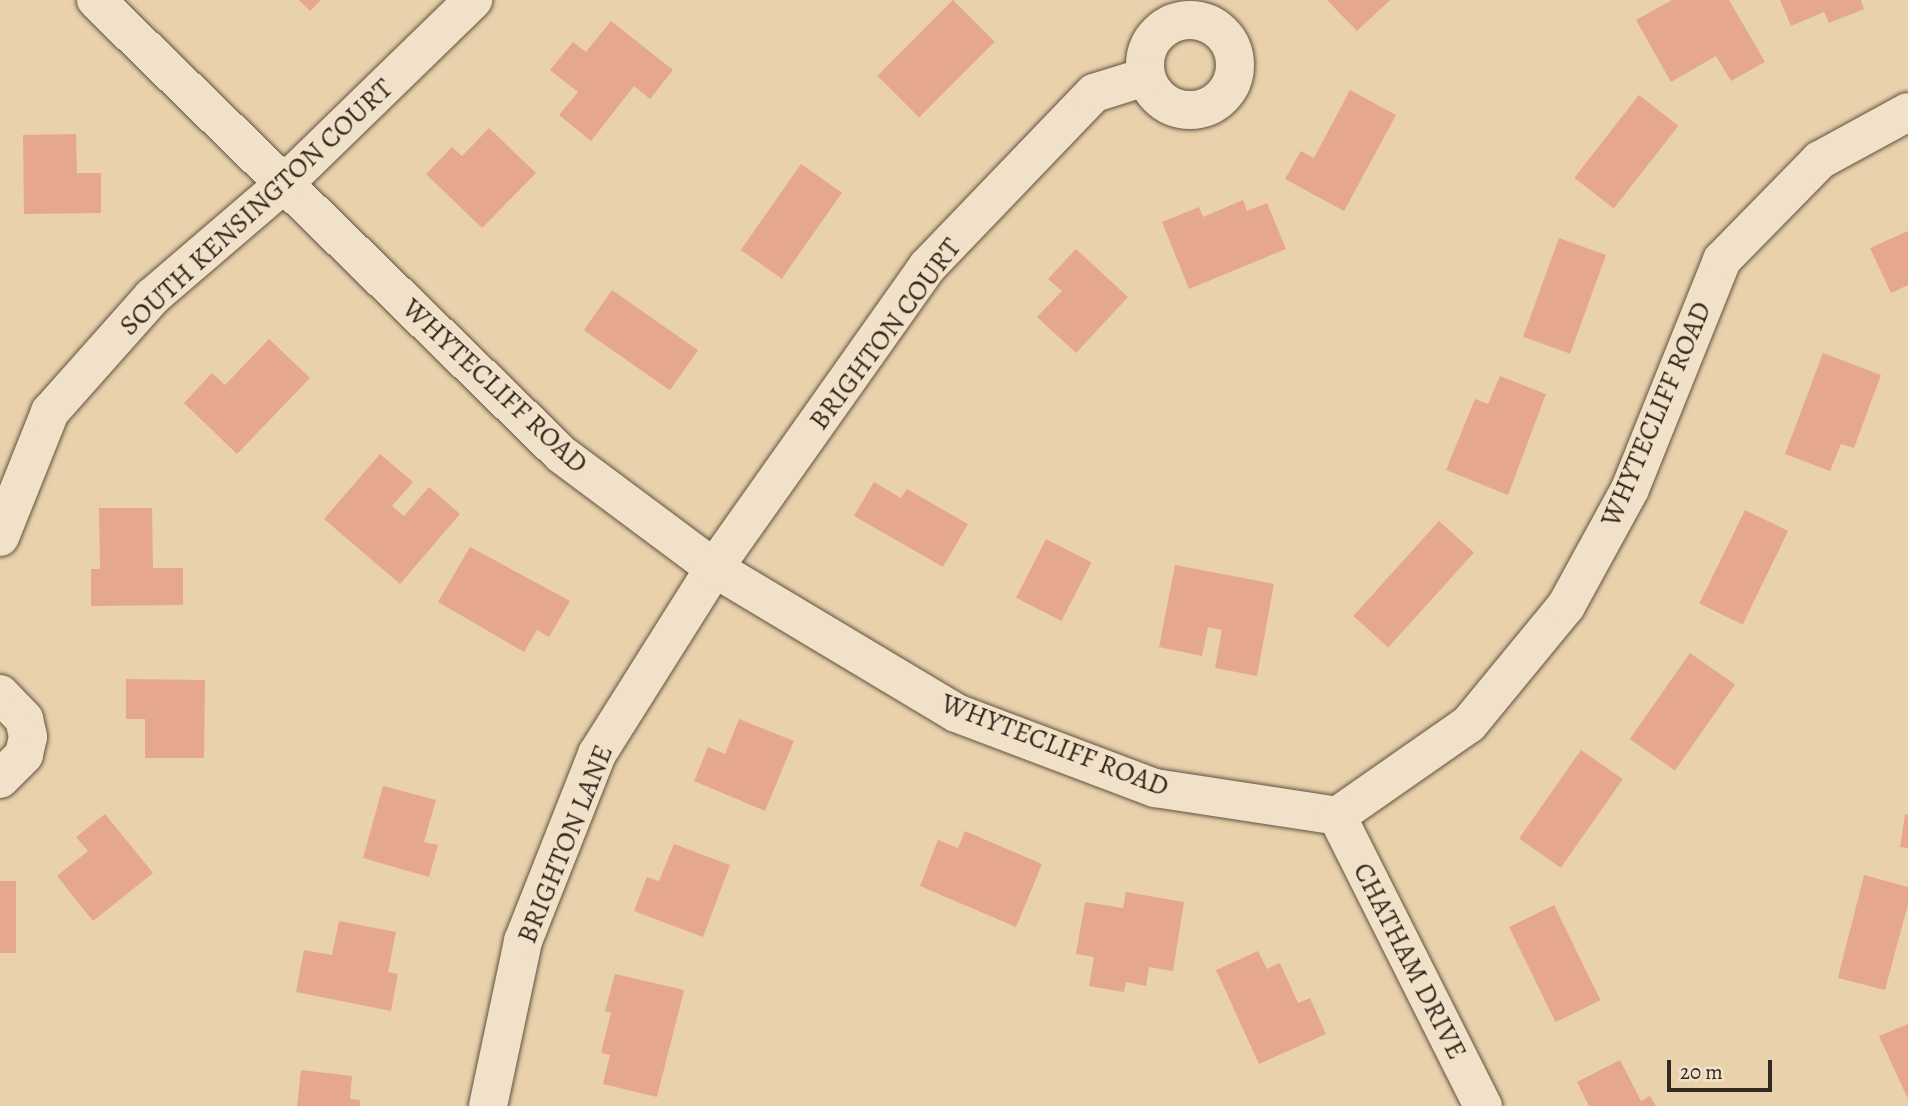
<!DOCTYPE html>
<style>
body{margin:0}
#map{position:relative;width:1908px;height:1106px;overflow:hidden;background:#e9d1ab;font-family:Alegreya,serif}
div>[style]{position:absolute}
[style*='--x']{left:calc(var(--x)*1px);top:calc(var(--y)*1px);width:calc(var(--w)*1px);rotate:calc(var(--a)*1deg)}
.building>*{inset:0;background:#e6a88c;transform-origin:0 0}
.roads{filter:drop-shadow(0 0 2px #605342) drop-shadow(0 0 2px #605342)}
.street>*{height:38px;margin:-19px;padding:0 19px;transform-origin:19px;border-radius:19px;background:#f1e1c8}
.street>.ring{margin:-19px;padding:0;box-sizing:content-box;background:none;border:38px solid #f1e1c8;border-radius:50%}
span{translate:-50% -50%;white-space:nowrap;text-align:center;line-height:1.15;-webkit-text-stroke:5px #f1e1c8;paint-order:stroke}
.street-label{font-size:28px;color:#32291f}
.scale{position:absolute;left:1667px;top:1060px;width:105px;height:32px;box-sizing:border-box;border:4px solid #32291f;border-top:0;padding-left:9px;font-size:21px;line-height:24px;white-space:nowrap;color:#32291f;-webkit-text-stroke:5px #f1e1c8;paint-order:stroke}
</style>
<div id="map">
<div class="building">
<div style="clip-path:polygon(299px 0,321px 0,310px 11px)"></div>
<div style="left:953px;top:0;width:59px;height:107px;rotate:45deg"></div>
<div style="clip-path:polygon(1327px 0,1390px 0,1357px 31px)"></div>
<div style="clip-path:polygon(1672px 0,1729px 0,1765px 62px,1731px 81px,1716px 56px,1671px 82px,1636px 20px)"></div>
<div style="clip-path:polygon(1780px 0,1861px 0,1864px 9px,1829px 23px,1824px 12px,1791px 26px)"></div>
<div style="clip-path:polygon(611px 21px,673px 70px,650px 99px,634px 86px,591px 141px,559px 115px,578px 92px,550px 70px,573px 42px,586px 52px)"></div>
<div style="clip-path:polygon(1350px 90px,1396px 115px,1344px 211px,1285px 179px,1301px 151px,1314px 158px)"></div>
<div style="left:1639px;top:95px;width:50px;height:105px;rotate:38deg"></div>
<div style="clip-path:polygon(489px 128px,536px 173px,482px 228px,426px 174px,452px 147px,462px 156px)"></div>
<div style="clip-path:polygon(76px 134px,77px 173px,101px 173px,101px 213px,24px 214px,23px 135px)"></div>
<div style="left:801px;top:164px;width:50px;height:105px;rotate:35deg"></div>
<div style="clip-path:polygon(1243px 200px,1247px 211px,1267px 203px,1286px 249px,1189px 289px,1162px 222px,1199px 207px,1203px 217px)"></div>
<div style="clip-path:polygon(1908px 231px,1908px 285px,1891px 293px,1870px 248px)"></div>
<div style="left:1559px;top:238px;width:50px;height:105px;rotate:20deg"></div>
<div style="clip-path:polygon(1076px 249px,1128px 297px,1076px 353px,1037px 317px,1062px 291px,1048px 279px)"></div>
<div style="left:612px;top:290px;width:105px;height:49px;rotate:35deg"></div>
<div style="clip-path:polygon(269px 339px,310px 378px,237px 454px,184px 403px,212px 373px,225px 385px)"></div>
<div style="clip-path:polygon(1823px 353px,1881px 375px,1854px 448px,1841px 444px,1830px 471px,1785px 454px)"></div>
<div style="clip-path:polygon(1500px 376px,1546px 394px,1508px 495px,1446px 470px,1475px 399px,1488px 404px)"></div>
<div style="clip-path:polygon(380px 454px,413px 482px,392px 506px,404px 516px,429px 487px,460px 514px,400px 584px,324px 519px)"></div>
<div style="clip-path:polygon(874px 482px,901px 498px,907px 489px,968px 524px,943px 567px,854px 516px)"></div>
<div style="clip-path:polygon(99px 508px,152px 508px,153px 568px,183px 568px,183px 605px,91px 606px,91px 569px,100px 569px)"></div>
<div style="left:1745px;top:510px;width:48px;height:104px;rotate:26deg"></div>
<div style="left:1439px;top:521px;width:47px;height:128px;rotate:42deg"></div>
<div style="left:1046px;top:539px;width:51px;height:66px;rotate:27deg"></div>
<div style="clip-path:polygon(470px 547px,570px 601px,549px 637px,537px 630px,524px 652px,438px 602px)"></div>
<div style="clip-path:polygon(1175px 565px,1274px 584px,1257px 676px,1215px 668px,1222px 630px,1208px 627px,1202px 656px,1159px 647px)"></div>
<div style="left:1690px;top:653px;width:55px;height:105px;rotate:35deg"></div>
<div style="clip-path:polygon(126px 679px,205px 680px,204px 758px,145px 758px,145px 719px,126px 719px)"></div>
<div style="clip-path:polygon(739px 719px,794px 741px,765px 811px,694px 781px,708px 747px,725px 754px)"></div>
<div style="left:1581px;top:750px;width:51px;height:108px;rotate:35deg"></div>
<div style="clip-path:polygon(383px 786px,436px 800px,424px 842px,438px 845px,429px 877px,363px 858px)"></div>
<div style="clip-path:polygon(105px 814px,153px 873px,93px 921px,57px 876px,88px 851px,76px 837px)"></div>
<div style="clip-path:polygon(1905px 814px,1908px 815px,1908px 848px,1900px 847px)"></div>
<div style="clip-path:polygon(965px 831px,1042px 864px,1016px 927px,920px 886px,938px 840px,958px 848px)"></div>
<div style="clip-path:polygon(674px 844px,730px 865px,703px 937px,634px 911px,647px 877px,659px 881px)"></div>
<div style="clip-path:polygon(1864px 875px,1908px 887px,1908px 904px,1885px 990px,1838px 978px)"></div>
<div style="left:0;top:881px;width:16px;height:72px"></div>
<div style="clip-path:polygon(1126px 892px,1184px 902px,1173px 971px,1149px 967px,1146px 986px,1126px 982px,1124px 992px,1089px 986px,1094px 957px,1076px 954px,1085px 902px,1123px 908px)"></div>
<div style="left:1554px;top:905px;width:106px;height:50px;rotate:64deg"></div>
<div style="clip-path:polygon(339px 921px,396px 932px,388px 972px,398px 974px,391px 1011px,296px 992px,304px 950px,332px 955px)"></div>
<div style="clip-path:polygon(1258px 951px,1267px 969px,1280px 963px,1298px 1003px,1310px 998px,1326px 1034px,1259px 1064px,1216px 970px)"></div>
<div style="clip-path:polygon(615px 974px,684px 990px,657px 1097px,603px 1084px,610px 1055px,601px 1053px,611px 1013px,605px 1011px)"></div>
<div style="clip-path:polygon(1908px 1024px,1908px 1099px,1879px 1036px)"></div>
<div style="clip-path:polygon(1620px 1060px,1641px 1101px,1650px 1096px,1656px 1106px,1589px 1106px,1577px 1082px)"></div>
<div style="clip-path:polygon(301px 1070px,352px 1076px,350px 1099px,360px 1100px,360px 1106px,297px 1106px)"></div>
</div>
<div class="roads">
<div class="street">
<div style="--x:96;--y:0;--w:650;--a:44.31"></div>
<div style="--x:561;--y:454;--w:191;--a:36.7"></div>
<div style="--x:714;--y:568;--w:282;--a:30.9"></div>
<div style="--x:956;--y:713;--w:213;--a:20.7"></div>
<div style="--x:1155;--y:788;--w:184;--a:8.7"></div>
<div style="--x:1337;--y:816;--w:161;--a:-34.9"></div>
<div style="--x:1469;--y:724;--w:153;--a:-50.6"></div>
<div style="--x:1566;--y:606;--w:133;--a:-61.3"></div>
<div style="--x:1630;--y:489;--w:247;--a:-68.1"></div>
<div style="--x:1722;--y:260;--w:140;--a:-45.6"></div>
<div style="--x:1820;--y:160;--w:100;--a:-28.6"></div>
<div class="ring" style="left:1145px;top:20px;width:52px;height:52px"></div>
<div style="--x:0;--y:537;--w:135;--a:-68.2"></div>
<div style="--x:50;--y:412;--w:154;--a:-48.4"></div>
<div style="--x:152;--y:297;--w:174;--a:-40.6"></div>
<div style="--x:284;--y:184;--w:264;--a:-44.2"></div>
<div style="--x:0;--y:694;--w:35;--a:46"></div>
<div style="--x:24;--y:719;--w:18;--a:77"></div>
<div style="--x:28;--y:737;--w:18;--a:103"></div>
<div style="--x:24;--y:755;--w:34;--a:135"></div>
<div style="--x:1337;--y:816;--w:325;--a:63.3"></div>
<div style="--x:488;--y:1106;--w:169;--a:-78"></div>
<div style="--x:523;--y:941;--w:201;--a:-68.4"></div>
<div style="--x:597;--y:754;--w:220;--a:-57.8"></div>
<div style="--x:714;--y:568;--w:369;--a:-54.7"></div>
<div style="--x:927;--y:267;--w:241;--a:-46.2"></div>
<div style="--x:1094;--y:93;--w:53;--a:-17.4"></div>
</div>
</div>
<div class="street-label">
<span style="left:256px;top:207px;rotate:-43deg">SOUTH KENSINGTON COURT</span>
<span style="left:885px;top:334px;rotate:-53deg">BRIGHTON COURT</span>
<span style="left:495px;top:386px;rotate:43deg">WHYTECLIFF ROAD</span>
<span style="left:1656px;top:414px;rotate:-67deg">WHYTECLIFF ROAD</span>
<span style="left:1055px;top:745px;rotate:21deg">WHYTECLIFF ROAD</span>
<span style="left:565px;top:844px;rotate:-68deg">BRIGHTON LANE</span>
<span style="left:1410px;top:961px;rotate:63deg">CHATHAM DRIVE</span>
</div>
<div class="scale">20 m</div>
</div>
